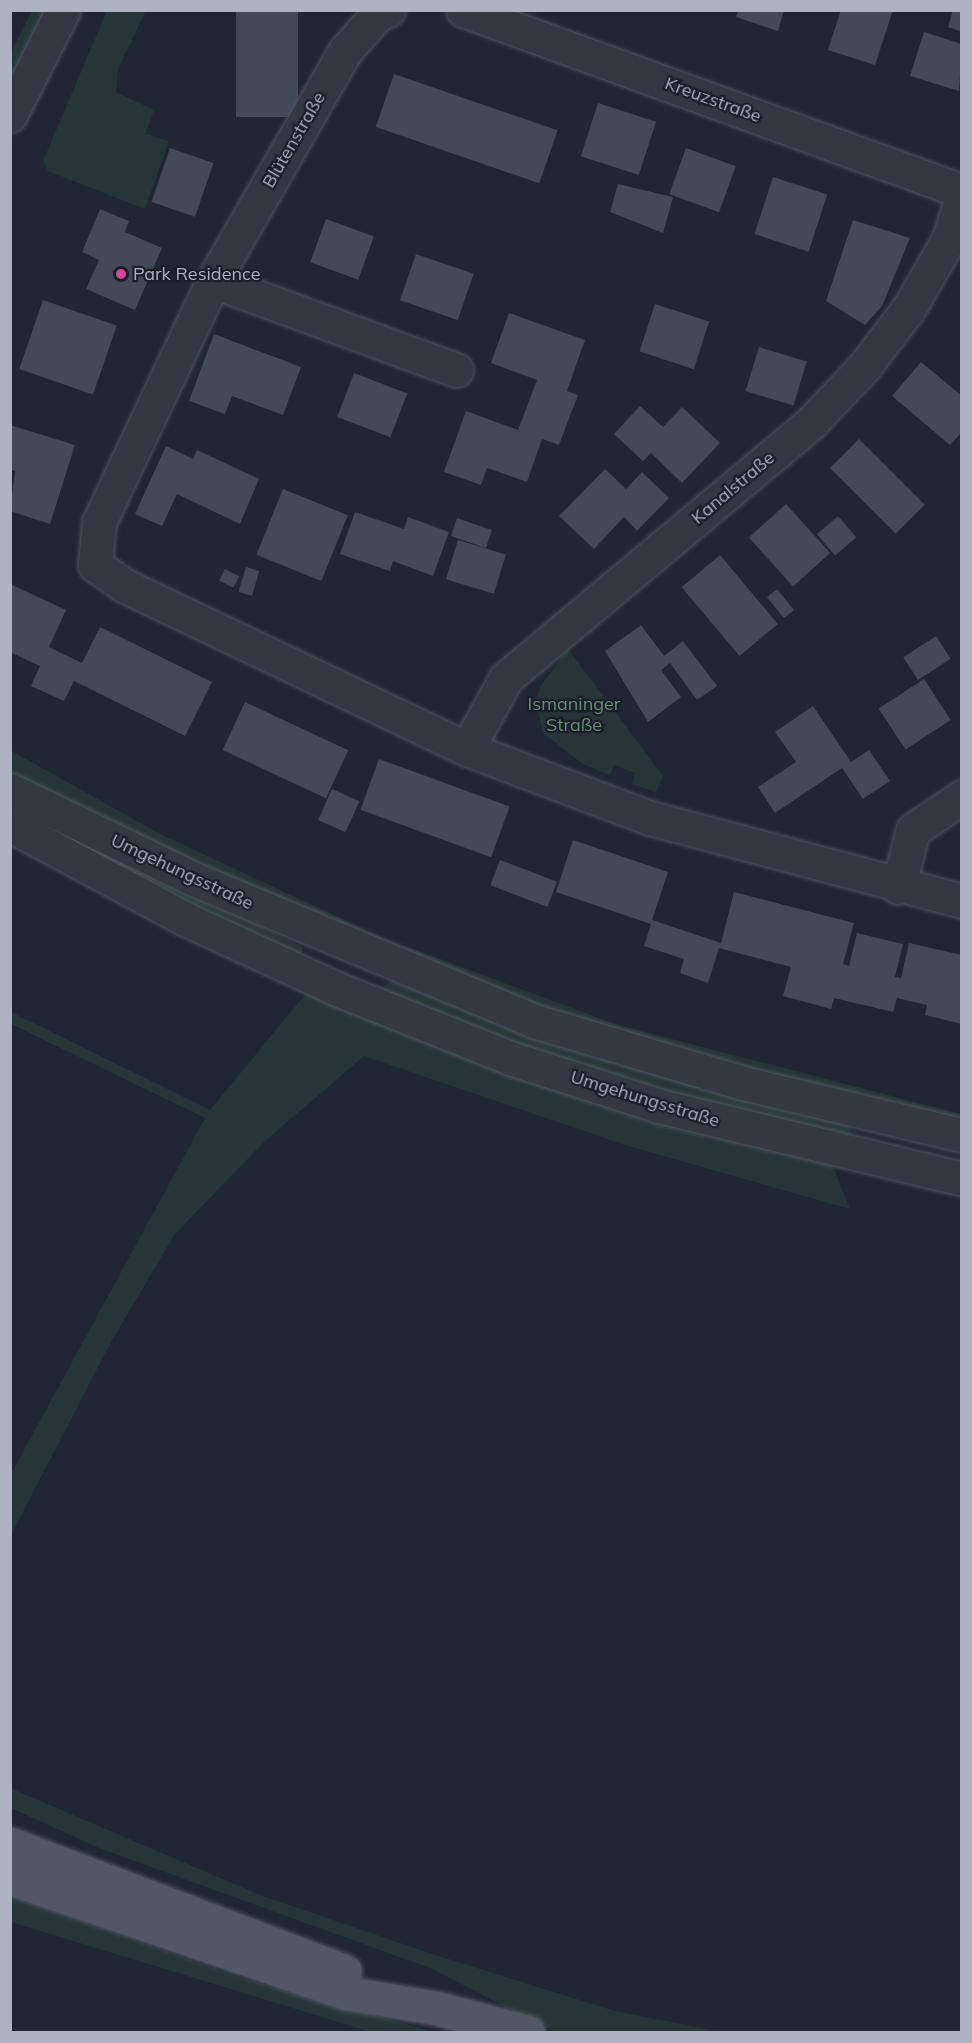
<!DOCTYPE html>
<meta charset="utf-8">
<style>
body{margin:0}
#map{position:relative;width:972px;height:2043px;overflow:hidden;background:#202632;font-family:Mulish,sans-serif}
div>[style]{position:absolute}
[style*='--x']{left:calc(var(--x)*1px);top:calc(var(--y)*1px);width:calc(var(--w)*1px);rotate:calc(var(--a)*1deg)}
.green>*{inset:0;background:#263638;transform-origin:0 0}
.building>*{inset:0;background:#424957;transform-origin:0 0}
.roads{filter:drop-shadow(0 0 2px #4e535f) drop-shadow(0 0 2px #4e535f)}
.minor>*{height:33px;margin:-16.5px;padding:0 16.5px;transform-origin:16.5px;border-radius:16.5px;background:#333843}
.major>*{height:33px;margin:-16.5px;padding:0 16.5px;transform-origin:16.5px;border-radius:16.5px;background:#515764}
.dots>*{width:16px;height:16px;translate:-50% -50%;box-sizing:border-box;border:3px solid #191e28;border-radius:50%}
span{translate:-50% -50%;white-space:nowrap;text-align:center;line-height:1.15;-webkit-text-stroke:4.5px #191e28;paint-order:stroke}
.street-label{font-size:18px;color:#adb3c1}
.poi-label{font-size:18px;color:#adb3c1}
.left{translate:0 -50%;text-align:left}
.park-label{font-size:18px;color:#688e74}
.frame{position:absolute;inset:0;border:12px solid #adb3c1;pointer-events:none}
</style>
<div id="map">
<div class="green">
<div style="clip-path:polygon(32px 11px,45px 11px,11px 80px,10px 55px)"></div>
<div style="clip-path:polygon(107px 11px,146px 11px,118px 69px,116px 92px,154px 110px,145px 134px,169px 141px,145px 209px,48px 171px,43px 161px)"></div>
<div style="clip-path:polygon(568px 649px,663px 776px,656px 792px,632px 784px,635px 773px,614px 765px,610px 775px,583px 764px,543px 733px,536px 701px,540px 687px)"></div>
<div style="clip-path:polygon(10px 750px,160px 834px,383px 938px,618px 1025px,961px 1114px,961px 1128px,507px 999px,11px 780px)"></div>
<div style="left:32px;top:815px;width:302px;height:17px;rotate:26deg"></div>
<div style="clip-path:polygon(391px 981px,697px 1086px,849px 1126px,853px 1138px,681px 1095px,503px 1040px,384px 995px,382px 988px)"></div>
<div style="clip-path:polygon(308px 991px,831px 1162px,850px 1209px,625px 1145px,364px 1056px,264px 1142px,175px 1234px,111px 1342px,11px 1535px,11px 1474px,205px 1118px,11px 1024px,11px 1012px,210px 1110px)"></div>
<div style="clip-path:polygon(10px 1788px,260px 1895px,432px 1954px,615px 2011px,721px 2032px,555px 2032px,430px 1968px,99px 1848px,11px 1808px)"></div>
<div style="clip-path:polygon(11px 1894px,237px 1977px,433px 2032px,371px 2032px,11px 1922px)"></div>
</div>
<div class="building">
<div style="left:236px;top:10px;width:62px;height:107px"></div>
<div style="clip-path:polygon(738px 10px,784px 10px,778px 31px,736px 17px)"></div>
<div style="clip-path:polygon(841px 10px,893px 10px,875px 65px,828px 50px)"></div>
<div style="clip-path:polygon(953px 10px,962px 10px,962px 32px,948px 27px)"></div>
<div style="clip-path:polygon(924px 32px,962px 44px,959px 91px,910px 76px)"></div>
<div style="left:394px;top:74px;width:173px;height:56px;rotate:19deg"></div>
<div style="left:598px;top:103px;width:61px;height:56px;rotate:18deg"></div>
<div style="left:170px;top:148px;width:46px;height:57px;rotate:19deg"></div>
<div style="left:686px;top:148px;width:53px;height:49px;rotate:20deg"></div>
<div style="left:773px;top:177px;width:57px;height:60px;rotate:18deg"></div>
<div style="clip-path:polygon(618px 184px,673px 197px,663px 233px,610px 212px)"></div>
<div style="clip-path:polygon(100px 209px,129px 221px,125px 232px,162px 248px,135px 310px,86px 289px,99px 260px,82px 252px)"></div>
<div style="left:326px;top:219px;width:51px;height:46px;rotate:20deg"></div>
<div style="clip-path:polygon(853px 220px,910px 238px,882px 306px,865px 325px,826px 301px)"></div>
<div style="left:416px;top:254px;width:61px;height:49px;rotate:19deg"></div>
<div style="left:43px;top:300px;width:78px;height:73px;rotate:19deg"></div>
<div style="left:655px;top:304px;width:57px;height:50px;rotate:18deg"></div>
<div style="clip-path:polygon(509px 313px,585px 340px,567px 391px,578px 395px,559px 445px,542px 439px,527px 482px,487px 468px,481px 485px,444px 472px,466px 411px,518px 430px,537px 380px,491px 363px)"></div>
<div style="clip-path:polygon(214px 334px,301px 367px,283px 415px,232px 396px,225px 414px,189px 401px)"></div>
<div style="left:759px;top:347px;width:50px;height:46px;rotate:17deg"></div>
<div style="clip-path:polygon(921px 362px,962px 396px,962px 432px,950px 445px,892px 396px)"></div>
<div style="left:354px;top:373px;width:57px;height:47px;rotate:21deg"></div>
<div style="clip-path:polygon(640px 406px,663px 427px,682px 407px,720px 443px,682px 483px,651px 453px,643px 461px,614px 434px)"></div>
<div style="clip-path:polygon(10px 425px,75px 445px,50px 524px,10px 511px,15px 471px,10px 470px)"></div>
<div style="left:859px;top:439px;width:93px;height:41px;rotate:45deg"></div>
<div style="clip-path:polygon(166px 446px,193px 459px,197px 450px,259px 479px,240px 524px,177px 494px,162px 526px,135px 514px)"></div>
<div style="clip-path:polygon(605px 469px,626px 489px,642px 472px,669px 498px,637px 531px,624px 517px,594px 549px,559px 516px)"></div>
<div style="left:283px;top:489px;width:70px;height:71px;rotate:22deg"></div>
<div style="left:786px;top:504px;width:66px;height:50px;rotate:48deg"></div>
<div style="clip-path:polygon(355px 512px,404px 529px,408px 517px,449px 532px,433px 576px,393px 561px,390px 571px,340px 554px)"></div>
<div style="left:838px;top:516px;width:28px;height:28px;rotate:49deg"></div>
<div style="left:457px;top:518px;width:37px;height:19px;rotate:19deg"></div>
<div style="left:458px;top:540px;width:50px;height:41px;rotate:17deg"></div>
<div style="left:720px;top:555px;width:90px;height:50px;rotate:50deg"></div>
<div style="left:246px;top:567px;width:14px;height:26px;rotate:17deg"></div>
<div style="left:225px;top:569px;width:16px;height:13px;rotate:27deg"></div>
<div style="clip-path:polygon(10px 584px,66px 610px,49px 647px,82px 663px,100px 627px,212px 682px,185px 736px,74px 681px,64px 701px,31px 686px,40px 666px,10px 652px)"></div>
<div style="left:777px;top:589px;width:27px;height:13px;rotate:51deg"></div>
<div style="clip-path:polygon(641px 625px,664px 656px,683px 641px,717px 686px,697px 700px,670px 663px,661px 670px,681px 697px,648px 722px,605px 651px)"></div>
<div style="left:936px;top:636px;width:27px;height:39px;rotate:57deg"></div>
<div style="left:924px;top:679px;width:49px;height:54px;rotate:57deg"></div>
<div style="left:245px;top:702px;width:114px;height:53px;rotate:25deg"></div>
<div style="clip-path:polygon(813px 706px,851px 762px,869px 750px,890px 781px,863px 799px,842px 768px,775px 813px,758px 787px,796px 762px,775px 732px)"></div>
<div style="left:379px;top:759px;width:139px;height:54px;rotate:20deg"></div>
<div style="left:332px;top:789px;width:30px;height:34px;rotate:24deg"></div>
<div style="clip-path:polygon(573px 840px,668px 872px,652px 920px,721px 943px,734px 892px,854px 923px,843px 964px,849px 966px,857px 933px,903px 944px,895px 977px,901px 978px,909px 943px,962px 955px,962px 1024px,925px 1015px,927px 1005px,897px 998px,893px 1012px,834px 998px,831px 1009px,783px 996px,791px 967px,719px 948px,708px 983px,680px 973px,684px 959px,644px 946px,651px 924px,556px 892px)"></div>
<div style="left:500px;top:860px;width:61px;height:27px;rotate:21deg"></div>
</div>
<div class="roads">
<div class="minor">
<div style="--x:388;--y:10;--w:9;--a:162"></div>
<div style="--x:379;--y:13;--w:51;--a:131.8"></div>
<div style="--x:345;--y:51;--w:265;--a:119.9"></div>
<div style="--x:213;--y:281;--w:267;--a:115.3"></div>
<div style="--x:99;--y:522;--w:43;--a:95.3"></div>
<div style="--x:95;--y:565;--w:37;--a:35"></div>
<div style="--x:125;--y:586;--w:379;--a:25.5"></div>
<div style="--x:467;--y:749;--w:196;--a:20.7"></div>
<div style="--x:650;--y:818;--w:323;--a:14.9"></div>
<div style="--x:463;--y:10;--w:531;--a:19.94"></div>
<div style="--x:10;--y:115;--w:118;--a:-63.2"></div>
<div style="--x:213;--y:281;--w:259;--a:20.1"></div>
<div style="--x:467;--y:749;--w:81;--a:-61.2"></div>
<div style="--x:506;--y:678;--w:398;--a:-39.9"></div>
<div style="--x:811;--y:423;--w:77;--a:-46.6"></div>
<div style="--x:864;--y:367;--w:74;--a:-52.7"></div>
<div style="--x:909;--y:308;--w:80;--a:-59.9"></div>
<div style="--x:949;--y:239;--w:44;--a:-72.8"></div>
<div style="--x:10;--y:790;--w:207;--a:25.8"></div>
<div style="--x:196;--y:880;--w:366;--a:22.6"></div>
<div style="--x:534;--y:1021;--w:218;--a:16.5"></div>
<div style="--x:743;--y:1083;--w:225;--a:13.4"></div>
<div style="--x:10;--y:825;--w:199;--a:28.2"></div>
<div style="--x:185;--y:919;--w:167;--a:24.7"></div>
<div style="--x:337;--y:989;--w:189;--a:21.7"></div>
<div style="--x:513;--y:1059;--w:153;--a:17.8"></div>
<div style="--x:659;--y:1106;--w:312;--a:13.5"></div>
<div style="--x:898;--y:887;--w:59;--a:-75.3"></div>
<div style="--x:913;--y:830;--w:59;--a:-34"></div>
</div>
<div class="major">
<div style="--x:10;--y:1844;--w:358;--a:20.8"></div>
<div style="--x:10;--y:1878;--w:355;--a:18.9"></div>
<div style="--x:346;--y:1993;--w:91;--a:9.5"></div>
<div style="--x:436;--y:2008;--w:95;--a:14.6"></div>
</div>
</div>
<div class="dots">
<div style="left:121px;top:274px;background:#d1479c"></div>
</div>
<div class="street-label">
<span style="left:713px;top:100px;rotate:20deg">Kreuzstraße</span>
<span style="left:294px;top:140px;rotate:-60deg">Blütenstraße</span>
<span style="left:733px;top:488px;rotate:-40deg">Kanalstraße</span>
<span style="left:182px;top:872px;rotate:25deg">Umgehungsstraße</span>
<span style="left:645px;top:1099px;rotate:17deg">Umgehungsstraße</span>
</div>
<div class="poi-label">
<span class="left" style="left:133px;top:274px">Park Residence</span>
</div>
<div class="park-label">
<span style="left:574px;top:715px">Ismaninger<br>Straße</span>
</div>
<div class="frame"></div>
</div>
